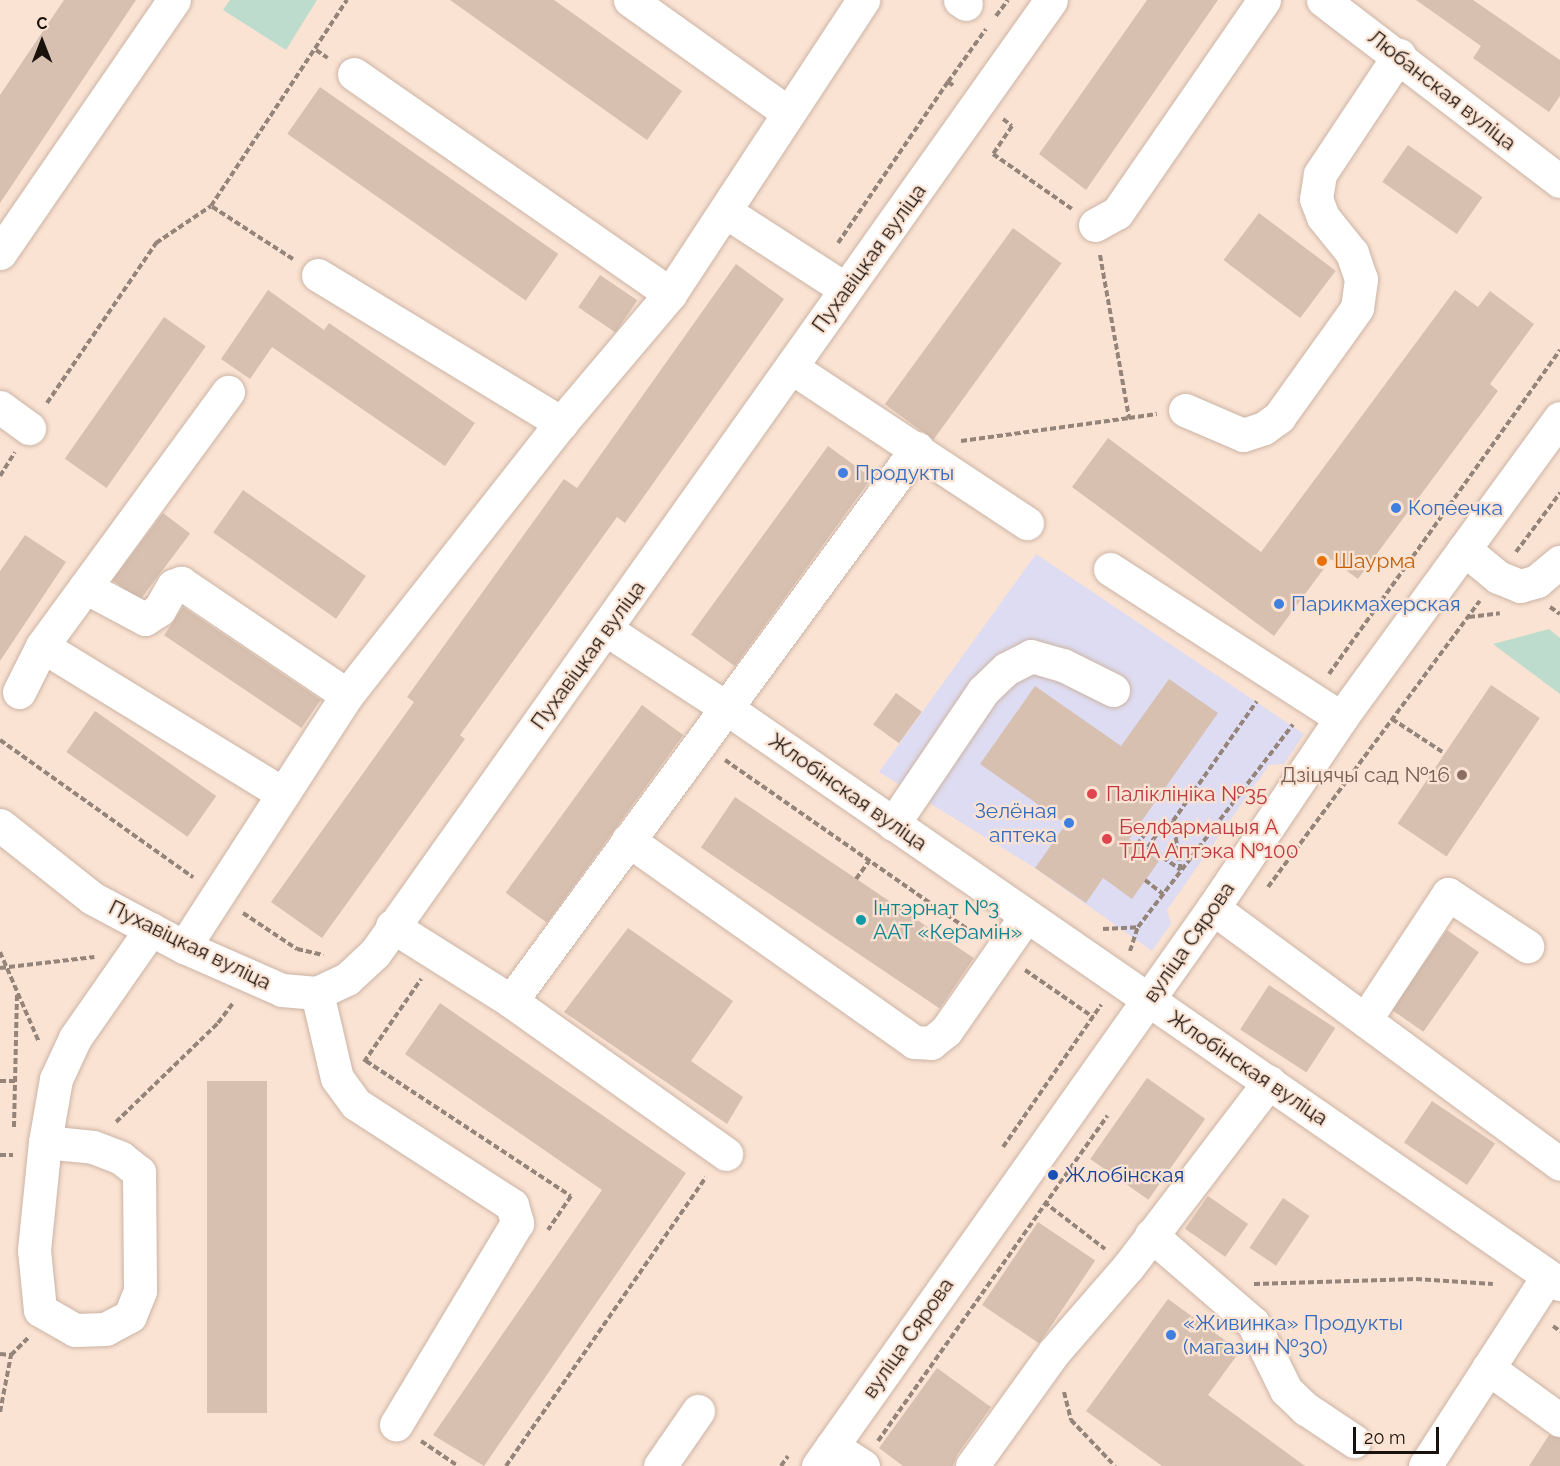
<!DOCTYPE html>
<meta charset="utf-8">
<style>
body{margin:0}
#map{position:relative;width:1560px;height:1466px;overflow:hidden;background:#fbe3d3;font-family:Raleway,sans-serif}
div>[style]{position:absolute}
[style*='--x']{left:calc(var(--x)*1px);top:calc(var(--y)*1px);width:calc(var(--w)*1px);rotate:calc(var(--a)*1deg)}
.medical>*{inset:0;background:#dedcf2}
.green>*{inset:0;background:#bedccd}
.building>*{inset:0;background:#d7c0b0;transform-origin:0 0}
.path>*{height:4px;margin-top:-2px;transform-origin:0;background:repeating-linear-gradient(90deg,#958479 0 6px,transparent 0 9px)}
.roads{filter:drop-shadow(0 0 2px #cbb4a5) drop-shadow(0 0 2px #cbb4a5)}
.minor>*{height:33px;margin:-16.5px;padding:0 16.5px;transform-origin:16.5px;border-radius:16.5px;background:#fff}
.dots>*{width:16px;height:16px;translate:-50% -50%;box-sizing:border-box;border:3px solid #fbe3d3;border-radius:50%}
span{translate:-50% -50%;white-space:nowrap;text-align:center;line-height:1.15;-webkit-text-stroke:4.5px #fbe3d3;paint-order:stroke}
.street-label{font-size:21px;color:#19110c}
.shop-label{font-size:21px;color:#366cbe}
.left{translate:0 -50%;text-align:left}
.right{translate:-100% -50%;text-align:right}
.food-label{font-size:21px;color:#c56008}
.education-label{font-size:21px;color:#785e54}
.health-label{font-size:21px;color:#be3a42}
.culture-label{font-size:21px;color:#0d838f}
.transit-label{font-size:21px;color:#164399}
.north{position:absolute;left:12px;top:12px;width:60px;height:60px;-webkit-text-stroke:4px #fbe3d3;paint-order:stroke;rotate:0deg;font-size:16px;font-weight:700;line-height:24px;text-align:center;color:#19110c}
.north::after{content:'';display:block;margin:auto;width:21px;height:27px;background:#19110c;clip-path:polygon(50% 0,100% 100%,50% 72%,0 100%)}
.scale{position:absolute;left:1353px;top:1427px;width:86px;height:27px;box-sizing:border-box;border:3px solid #19110c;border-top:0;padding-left:8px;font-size:18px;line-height:21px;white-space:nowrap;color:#19110c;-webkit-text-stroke:4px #fbe3d3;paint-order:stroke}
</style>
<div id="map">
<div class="medical">
<div style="clip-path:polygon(1036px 554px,1304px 734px,1284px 764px,1269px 765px,1167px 910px,1171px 924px,1152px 951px,1035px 868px,879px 772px)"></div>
</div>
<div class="green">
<div style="clip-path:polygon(230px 0,317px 0,286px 50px,223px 10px)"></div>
<div style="clip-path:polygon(1549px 629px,1560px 638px,1560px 694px,1493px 644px)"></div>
</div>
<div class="building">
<div style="clip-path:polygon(64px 0,136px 0,0 203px,0 95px)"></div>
<div style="clip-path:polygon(450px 0,554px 0,682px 91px,647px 140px)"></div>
<div style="clip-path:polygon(1147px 0,1218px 0,1086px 190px,1039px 154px)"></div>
<div style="clip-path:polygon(1416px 0,1473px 0,1560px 60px,1560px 96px,1549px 112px,1473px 58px,1481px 46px)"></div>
<div style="left:320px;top:87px;width:291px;height:57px;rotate:35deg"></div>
<div style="left:1408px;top:145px;width:91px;height:45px;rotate:35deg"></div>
<div style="left:1259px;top:213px;width:96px;height:59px;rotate:37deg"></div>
<div style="left:1013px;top:228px;width:60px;height:218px;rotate:36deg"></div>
<div style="clip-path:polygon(736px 264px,784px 299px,625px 523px,617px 517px,460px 735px,465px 739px,322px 938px,271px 902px,414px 702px,407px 697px,564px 479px,577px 488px)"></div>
<div style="left:600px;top:275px;width:45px;height:39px;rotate:34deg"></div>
<div style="clip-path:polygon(268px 290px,324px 330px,329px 323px,475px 423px,445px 466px,272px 347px,250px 379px,221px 359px)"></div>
<div style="clip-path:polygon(1455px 290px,1478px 307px,1490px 291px,1534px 324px,1490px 384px,1498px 391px,1358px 579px,1331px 559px,1274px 636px,1072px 487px,1108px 438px,1261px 552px)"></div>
<div style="left:164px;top:317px;width:51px;height:173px;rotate:35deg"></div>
<div style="left:828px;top:446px;width:54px;height:233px;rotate:36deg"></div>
<div style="left:243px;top:490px;width:150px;height:52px;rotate:35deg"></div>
<div style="left:163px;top:513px;width:34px;height:84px;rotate:37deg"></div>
<div style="clip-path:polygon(25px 535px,66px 562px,0 661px,0 571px)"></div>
<div style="left:183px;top:607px;width:166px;height:34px;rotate:34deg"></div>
<div style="clip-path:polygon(1169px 679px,1218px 713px,1129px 839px,1159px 861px,1132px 899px,1103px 878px,1086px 903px,1035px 868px,1066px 824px,980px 764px,1035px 686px,1121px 746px)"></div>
<div style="left:1491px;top:685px;width:59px;height:167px;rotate:34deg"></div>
<div style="left:896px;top:693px;width:32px;height:39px;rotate:36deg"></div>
<div style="left:642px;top:705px;width:51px;height:232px;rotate:36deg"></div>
<div style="left:95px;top:711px;width:148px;height:50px;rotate:35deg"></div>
<div style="left:735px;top:797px;width:288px;height:61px;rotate:34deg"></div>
<div style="clip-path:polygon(628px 928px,733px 1001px,691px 1061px,743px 1097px,727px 1124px,564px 1012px)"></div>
<div style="left:1447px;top:930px;width:39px;height:97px;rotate:35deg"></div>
<div style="left:1269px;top:985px;width:79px;height:53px;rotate:33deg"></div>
<div style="clip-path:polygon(440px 1003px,686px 1173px,484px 1466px,433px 1435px,602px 1190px,405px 1054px)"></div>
<div style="left:1147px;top:1078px;width:71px;height:99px;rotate:35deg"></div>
<div style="left:207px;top:1081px;width:60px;height:332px"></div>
<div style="left:1432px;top:1101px;width:76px;height:50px;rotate:34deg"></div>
<div style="left:1208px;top:1196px;width:49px;height:40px;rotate:35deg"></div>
<div style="left:1283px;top:1198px;width:32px;height:60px;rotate:34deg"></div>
<div style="left:1038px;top:1222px;width:69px;height:100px;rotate:34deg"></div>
<div style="clip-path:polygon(1168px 1299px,1240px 1351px,1208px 1395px,1305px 1466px,1162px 1466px,1086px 1411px)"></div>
<div style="clip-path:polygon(937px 1368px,991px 1407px,957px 1455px,953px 1466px,903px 1466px,879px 1448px)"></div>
<div style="clip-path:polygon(1549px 1435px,1560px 1438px,1560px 1466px,1529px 1466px)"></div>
</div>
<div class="path">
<div style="--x:996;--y:16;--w:20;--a:-53"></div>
<div style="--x:316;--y:50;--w:14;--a:34"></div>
<div style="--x:948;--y:82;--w:65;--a:-54.4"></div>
<div style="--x:1003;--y:119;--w:11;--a:38"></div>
<div style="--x:1012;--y:126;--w:34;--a:124"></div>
<div style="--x:993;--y:154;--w:96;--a:34.8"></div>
<div style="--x:838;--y:243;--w:195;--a:-55.7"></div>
<div style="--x:948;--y:82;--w:7;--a:34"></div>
<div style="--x:1100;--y:255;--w:166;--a:79.9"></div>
<div style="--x:1129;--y:418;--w:28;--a:-8"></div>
<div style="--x:293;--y:259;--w:98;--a:-147.1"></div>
<div style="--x:211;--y:206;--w:247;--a:-56.6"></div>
<div style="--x:47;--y:403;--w:194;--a:-55.7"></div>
<div style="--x:156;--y:243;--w:66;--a:-33.9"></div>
<div style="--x:961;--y:441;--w:170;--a:-7.8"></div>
<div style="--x:0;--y:476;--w:28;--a:-58"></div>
<div style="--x:1516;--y:552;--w:74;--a:-53.3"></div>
<div style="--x:1550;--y:607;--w:12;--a:35"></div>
<div style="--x:1469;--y:617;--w:31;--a:-7"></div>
<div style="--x:1329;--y:674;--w:398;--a:-54.5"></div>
<div style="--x:1392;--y:719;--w:62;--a:33.2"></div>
<div style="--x:0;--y:740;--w:237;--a:35.4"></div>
<div style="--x:725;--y:760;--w:307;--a:34.9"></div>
<div style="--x:1137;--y:845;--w:27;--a:-54"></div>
<div style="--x:1153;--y:823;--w:9;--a:32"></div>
<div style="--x:1161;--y:828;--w:23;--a:124"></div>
<div style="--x:1148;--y:847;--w:40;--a:34.9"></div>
<div style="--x:1181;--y:870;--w:50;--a:-99.3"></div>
<div style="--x:1173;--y:821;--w:146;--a:-55"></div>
<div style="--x:856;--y:879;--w:22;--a:-54"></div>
<div style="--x:1145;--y:880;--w:23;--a:38"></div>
<div style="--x:1268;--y:887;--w:356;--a:-53.5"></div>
<div style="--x:243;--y:913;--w:65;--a:33.7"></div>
<div style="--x:297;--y:949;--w:27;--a:13"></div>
<div style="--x:1103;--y:929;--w:35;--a:-3"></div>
<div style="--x:1130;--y:951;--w:25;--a:-72"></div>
<div style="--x:1138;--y:927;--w:255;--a:-52.6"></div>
<div style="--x:0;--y:952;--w:98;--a:66.6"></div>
<div style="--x:0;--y:968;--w:95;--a:-6.7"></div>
<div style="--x:1025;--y:970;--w:83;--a:34.7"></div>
<div style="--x:366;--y:1061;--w:245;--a:33.4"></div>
<div style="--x:571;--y:1196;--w:41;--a:124.1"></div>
<div style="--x:364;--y:1062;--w:101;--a:-55.5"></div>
<div style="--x:0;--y:1081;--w:15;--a:0"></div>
<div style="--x:116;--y:1122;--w:142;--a:-44.1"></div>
<div style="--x:218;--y:1023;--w:26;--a:-53"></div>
<div style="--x:14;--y:1127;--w:135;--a:-88.7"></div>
<div style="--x:1003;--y:1147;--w:173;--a:-55.4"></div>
<div style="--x:0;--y:1155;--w:13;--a:0"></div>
<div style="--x:1044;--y:1202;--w:77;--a:37.6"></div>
<div style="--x:1254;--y:1284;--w:162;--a:-1.8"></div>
<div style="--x:1416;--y:1279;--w:77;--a:3.7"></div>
<div style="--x:1553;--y:1326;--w:9;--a:36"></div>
<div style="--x:0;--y:1354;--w:11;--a:5"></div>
<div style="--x:11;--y:1355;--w:24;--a:-45"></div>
<div style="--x:1064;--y:1392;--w:29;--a:76"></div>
<div style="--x:1071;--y:1420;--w:64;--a:46.3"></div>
<div style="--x:0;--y:1412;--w:58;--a:-79.1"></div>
<div style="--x:421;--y:1441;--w:45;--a:34"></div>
<div style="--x:878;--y:1441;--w:398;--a:-54.8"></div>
<div style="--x:506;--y:1466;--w:351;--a:-55.3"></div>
<div style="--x:781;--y:1466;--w:12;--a:-55"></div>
</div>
<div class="roads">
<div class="minor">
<div style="--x:630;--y:0;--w:193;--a:35.5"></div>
<div style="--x:960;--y:0;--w:7;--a:34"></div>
<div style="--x:1323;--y:0;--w:298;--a:37.4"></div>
<div style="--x:354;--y:74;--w:385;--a:34.8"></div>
<div style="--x:726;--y:212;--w:140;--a:32.8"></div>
<div style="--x:1095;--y:225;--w:25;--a:-29"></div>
<div style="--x:1117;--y:213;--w:259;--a:-55.4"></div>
<div style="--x:0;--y:253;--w:307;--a:-55.5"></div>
<div style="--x:318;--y:275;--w:285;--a:31.3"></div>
<div style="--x:791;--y:367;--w:283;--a:33.5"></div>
<div style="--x:0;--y:407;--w:36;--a:36"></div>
<div style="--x:1185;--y:410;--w:63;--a:23.3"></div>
<div style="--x:1243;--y:435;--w:22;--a:-18"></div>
<div style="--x:1264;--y:428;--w:19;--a:-36"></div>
<div style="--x:1279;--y:417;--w:134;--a:-54.4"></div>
<div style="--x:1357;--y:308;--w:29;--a:-82"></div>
<div style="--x:1361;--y:279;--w:28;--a:-109"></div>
<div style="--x:1352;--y:253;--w:46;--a:-128.9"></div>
<div style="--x:1323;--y:217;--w:19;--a:-111"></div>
<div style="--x:1316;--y:199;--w:25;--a:-81"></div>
<div style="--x:1320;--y:174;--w:143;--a:-56.4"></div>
<div style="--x:1464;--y:549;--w:44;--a:39.5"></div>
<div style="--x:1498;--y:577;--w:24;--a:22"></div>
<div style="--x:1520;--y:586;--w:18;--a:-16"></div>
<div style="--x:1537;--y:581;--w:30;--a:-40"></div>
<div style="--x:1110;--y:569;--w:275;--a:32.8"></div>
<div style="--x:85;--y:587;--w:68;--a:28.1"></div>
<div style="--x:145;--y:619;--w:17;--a:-33"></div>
<div style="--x:159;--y:610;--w:28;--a:-60"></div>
<div style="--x:173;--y:586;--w:9;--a:-21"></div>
<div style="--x:181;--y:583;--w:200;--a:34"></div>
<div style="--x:607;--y:630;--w:141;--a:33.1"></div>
<div style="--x:725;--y:707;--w:1015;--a:34.65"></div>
<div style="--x:42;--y:646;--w:281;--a:31.5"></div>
<div style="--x:19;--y:692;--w:51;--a:-63.4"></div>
<div style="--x:42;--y:646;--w:315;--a:-53.8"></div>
<div style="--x:893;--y:824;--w:161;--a:-55.9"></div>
<div style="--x:983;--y:691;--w:32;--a:-44"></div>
<div style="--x:1006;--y:669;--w:28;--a:-27"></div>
<div style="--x:1031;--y:656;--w:33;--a:16"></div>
<div style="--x:1063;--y:665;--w:56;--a:26.6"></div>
<div style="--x:0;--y:825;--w:117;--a:38.4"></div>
<div style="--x:92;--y:898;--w:104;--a:28"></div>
<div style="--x:184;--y:947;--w:107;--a:23.7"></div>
<div style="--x:282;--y:990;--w:35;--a:5"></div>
<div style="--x:317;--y:993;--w:33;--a:-25"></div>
<div style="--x:347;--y:979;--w:38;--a:-43"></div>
<div style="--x:375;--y:953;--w:1168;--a:-54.65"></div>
<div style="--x:628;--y:840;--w:350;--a:35.2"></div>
<div style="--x:914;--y:1042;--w:17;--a:3"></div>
<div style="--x:931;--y:1043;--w:19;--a:-39"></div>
<div style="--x:946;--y:1031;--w:140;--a:-55.2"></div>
<div style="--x:1213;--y:908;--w:431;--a:36.4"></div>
<div style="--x:392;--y:926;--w:141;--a:32.2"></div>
<div style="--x:511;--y:1001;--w:264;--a:35.4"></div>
<div style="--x:184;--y:947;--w:300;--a:-57.1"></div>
<div style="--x:347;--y:695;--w:346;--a:-51.8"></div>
<div style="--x:561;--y:423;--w:169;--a:-49.8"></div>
<div style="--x:670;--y:294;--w:352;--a:-56.7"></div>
<div style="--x:317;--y:993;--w:87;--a:76.8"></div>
<div style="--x:337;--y:1078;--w:32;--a:54"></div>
<div style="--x:356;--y:1104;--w:186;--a:32.9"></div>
<div style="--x:512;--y:1205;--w:19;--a:74"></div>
<div style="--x:517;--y:1223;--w:235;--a:121"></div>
<div style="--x:511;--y:1001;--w:686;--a:-53.71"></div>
<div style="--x:1365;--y:1020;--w:151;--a:-56.6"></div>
<div style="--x:1448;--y:894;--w:95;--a:33.4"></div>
<div style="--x:45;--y:1142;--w:48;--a:5.9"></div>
<div style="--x:93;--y:1147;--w:30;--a:21"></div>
<div style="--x:121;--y:1158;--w:23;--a:38"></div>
<div style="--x:139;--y:1172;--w:119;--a:89.5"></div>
<div style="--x:140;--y:1291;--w:27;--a:112"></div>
<div style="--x:130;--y:1316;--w:27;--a:152"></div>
<div style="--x:106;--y:1329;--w:31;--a:178"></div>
<div style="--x:75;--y:1330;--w:40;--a:-150.3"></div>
<div style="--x:40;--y:1310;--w:60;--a:-95.7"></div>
<div style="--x:34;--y:1250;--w:109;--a:-84.2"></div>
<div style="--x:45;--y:1142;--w:64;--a:-80.1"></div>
<div style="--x:56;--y:1079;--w:45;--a:-65.1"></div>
<div style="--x:75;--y:1038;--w:133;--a:-55.1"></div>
<div style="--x:1151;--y:1235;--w:135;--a:40.8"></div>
<div style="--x:1253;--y:1323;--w:75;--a:63.8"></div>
<div style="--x:1286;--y:1390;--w:28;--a:44"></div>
<div style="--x:1306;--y:1409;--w:58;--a:33.7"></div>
<div style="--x:1488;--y:1368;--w:89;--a:35.8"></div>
<div style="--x:832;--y:1446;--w:37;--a:33"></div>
<div style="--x:660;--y:1466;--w:67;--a:-55.4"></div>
<div style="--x:818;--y:1466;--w:684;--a:-54.71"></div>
<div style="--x:1213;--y:908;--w:229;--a:-56"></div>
<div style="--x:1341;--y:718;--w:371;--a:-53.9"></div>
<div style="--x:972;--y:1466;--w:140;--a:-54.3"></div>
<div style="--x:1054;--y:1352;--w:113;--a:-49"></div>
<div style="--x:1128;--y:1267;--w:233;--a:-52.7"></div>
<div style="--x:1425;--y:1466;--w:226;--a:-57.1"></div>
</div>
</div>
<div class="dots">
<div style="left:843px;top:473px;background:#3f7fe0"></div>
<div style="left:1396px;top:508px;background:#3f7fe0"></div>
<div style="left:1322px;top:561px;background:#e8710a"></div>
<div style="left:1279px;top:604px;background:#3f7fe0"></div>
<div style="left:1462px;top:775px;background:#8d6e63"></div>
<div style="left:1092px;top:794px;background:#e0444e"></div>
<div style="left:1069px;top:823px;background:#3f7fe0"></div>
<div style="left:1107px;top:839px;background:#e0444e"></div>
<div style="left:861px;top:920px;background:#0f9aa8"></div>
<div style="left:1053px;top:1175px;background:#1a4fb4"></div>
<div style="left:1171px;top:1335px;background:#3f7fe0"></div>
</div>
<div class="street-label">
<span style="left:1442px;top:90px;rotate:38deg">Любанская вуліца</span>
<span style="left:869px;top:258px;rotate:-54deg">Пухавіцкая вуліца</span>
<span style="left:588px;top:655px;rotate:-54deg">Пухавіцкая вуліца</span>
<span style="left:848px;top:792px;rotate:35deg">Жлобінская вуліца</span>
<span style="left:1189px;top:942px;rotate:-55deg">вуліца Сярова</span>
<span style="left:190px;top:945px;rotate:26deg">Пухавіцкая вуліца</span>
<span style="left:1248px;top:1068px;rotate:34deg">Жлобінская вуліца</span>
<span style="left:908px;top:1338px;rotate:-55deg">вуліца Сярова</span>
</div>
<div class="shop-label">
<span class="left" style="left:855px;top:473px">Продукты</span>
<span class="left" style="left:1408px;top:508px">Копеечка</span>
<span class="left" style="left:1291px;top:604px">Парикмахерская</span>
<span class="right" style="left:1057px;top:823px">Зелёная<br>аптека</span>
<span class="left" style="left:1183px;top:1335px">«Живинка» Продукты<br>(магазин №30)</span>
</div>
<div class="food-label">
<span class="left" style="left:1334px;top:561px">Шаурма</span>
</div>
<div class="education-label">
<span class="right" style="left:1450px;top:775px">Дзіцячы сад №16</span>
</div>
<div class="health-label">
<span class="left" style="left:1106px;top:794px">Паліклініка №35</span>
<span class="left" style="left:1119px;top:839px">Белфармацыя А<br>ТДА Аптэка №100</span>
</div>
<div class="culture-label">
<span class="left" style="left:873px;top:920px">Інтэрнат №3<br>ААТ «Керамін»</span>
</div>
<div class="transit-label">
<span class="left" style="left:1065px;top:1175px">Жлобінская</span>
</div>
<div class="north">С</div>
<div class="scale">20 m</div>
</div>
